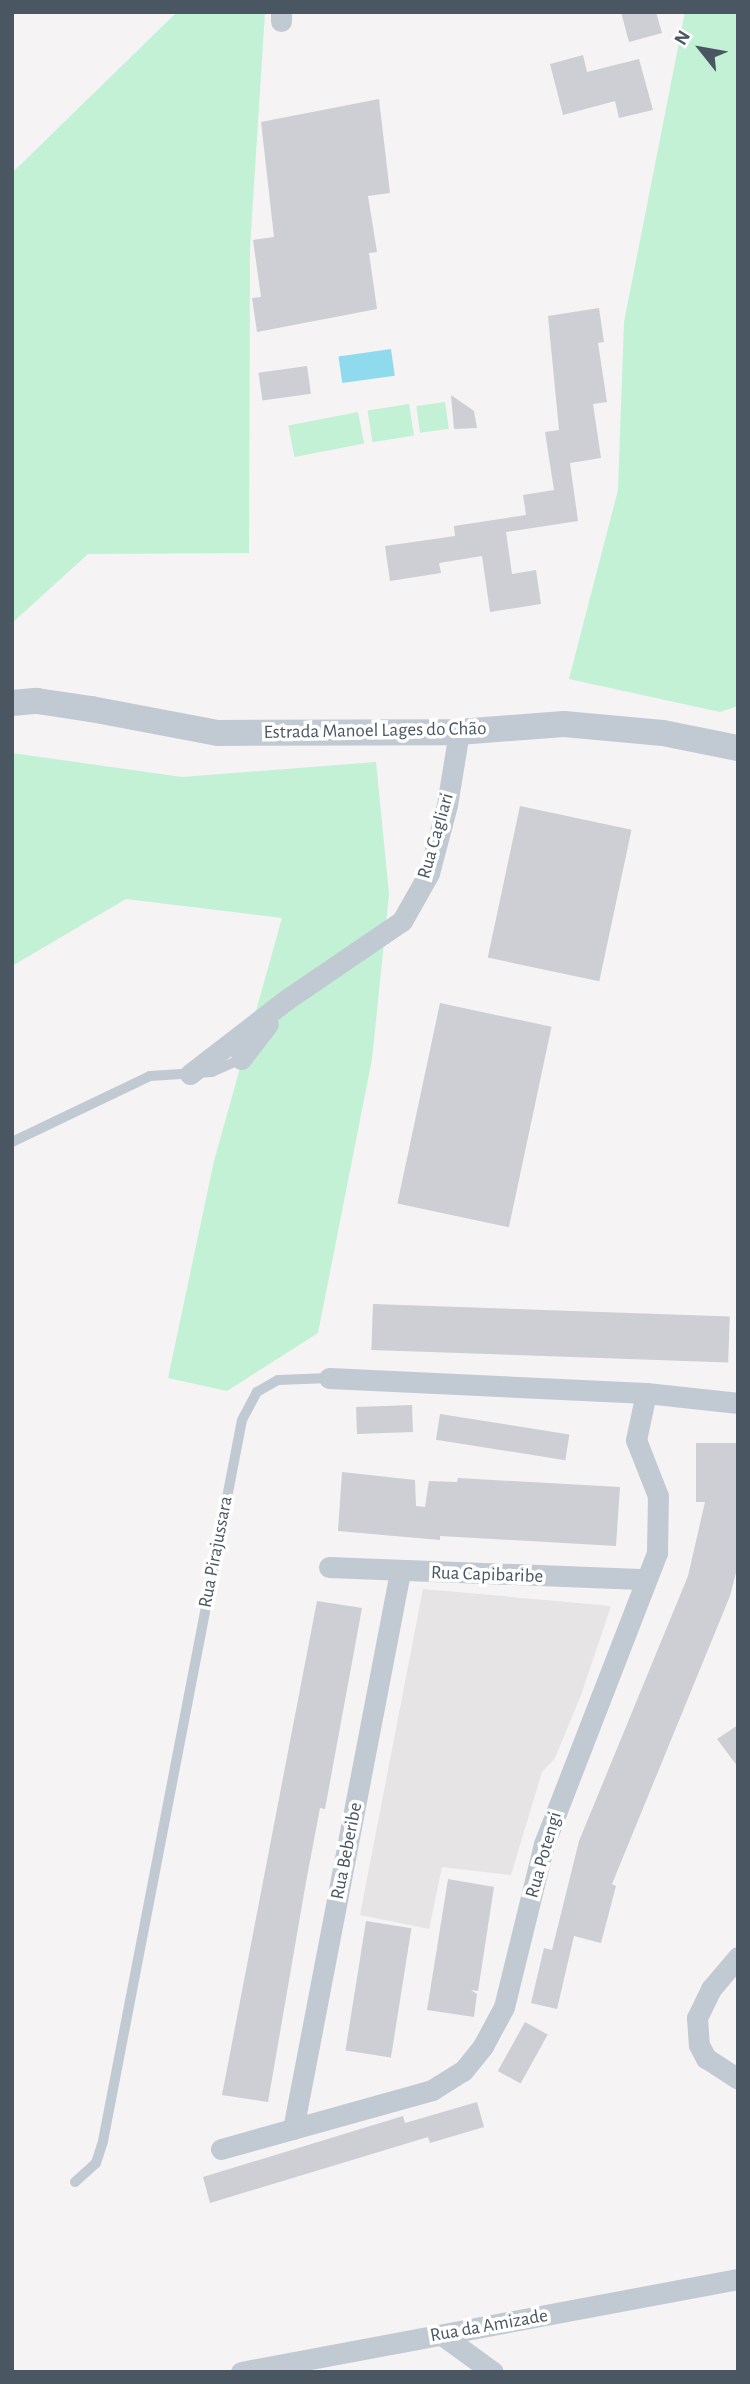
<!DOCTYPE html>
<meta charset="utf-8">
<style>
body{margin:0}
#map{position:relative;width:750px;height:2384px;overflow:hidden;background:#f5f3f3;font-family:"Alegreya Sans",sans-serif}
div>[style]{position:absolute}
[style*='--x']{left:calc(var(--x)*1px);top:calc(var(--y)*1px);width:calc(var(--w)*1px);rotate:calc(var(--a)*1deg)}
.education>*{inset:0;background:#e6e4e5}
.green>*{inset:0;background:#c3f1d5;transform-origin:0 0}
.water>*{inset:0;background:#90daee;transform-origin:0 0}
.building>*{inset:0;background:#cdcfd5;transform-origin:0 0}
.service>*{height:10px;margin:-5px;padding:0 5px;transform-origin:5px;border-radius:5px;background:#c1cad2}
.minor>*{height:21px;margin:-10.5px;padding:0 10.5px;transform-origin:10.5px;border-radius:10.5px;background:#c1cad2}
.tertiary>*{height:26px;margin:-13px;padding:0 13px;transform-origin:13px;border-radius:13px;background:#c1cad2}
span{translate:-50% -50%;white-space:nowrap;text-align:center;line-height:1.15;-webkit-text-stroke:7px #fff;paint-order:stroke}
.street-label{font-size:19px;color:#4a5661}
.frame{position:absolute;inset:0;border:14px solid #4a5661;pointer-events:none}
.north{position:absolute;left:666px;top:14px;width:70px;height:70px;-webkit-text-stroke:5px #fff;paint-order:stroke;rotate:301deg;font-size:19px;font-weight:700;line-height:28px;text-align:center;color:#4a5661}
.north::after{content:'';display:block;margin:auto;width:24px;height:32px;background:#4a5661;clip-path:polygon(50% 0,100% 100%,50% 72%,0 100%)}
</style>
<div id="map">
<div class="education">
<div style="clip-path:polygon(423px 1589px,611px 1606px,581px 1695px,555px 1758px,542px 1772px,511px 1875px,442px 1867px,429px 1929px,360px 1915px)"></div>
</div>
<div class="green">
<div style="clip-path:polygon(177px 12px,265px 12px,250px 248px,249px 553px,88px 554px,12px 623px,12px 173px)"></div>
<div style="clip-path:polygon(685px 12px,738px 12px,738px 706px,720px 712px,569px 679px,618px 490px,624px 322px)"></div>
<div style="left:445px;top:402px;width:27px;height:29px;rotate:82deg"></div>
<div style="left:409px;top:404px;width:32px;height:42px;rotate:81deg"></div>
<div style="left:358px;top:412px;width:32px;height:71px;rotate:79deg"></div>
<div style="clip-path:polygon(12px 753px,182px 777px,376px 762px,389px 894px,372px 1059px,318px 1333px,227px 1391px,168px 1378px,214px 1161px,282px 918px,126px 899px,12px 966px)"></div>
</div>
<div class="water">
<div style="left:391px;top:349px;width:27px;height:53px;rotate:82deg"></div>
</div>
<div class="building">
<div style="clip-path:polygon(621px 12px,656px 12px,662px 33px,629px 42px)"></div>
<div style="clip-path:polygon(583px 55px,587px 72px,639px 59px,653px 110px,619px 118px,615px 101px,563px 115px,550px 64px)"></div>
<div style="clip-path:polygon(379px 99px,390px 193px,368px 196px,377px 252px,369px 253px,377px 309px,257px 332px,252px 298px,261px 297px,253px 240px,274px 237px,261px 122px)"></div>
<div style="clip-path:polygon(599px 308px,604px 342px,598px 343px,607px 402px,593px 404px,601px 458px,570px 463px,578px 521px,506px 532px,512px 574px,536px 570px,541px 604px,490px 612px,482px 556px,439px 563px,441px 573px,390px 581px,385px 546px,455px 536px,454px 526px,526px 515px,523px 495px,554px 490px,545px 432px,559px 430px,548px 316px)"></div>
<div style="left:307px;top:366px;width:28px;height:49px;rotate:82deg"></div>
<div style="clip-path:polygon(451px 395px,474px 411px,477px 428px,454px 429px)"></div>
<div style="left:520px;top:806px;width:114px;height:155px;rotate:12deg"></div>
<div style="left:440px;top:1003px;width:114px;height:205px;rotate:12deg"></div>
<div style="left:373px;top:1304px;width:357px;height:46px;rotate:2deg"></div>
<div style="left:412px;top:1405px;width:27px;height:56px;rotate:88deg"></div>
<div style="left:440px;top:1414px;width:131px;height:26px;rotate:9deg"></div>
<div style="clip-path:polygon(696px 1443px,738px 1443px,738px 1565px,730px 1596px,612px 1884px,616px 1886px,601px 1943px,574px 1936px,557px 2009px,531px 2003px,544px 1948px,552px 1950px,579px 1841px,688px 1576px,705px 1502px,696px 1502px)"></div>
<div style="clip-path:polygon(342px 1472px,415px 1480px,416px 1506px,425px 1507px,429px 1481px,457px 1482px,458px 1478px,620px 1487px,616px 1546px,440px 1536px,440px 1540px,338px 1531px)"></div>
<div style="clip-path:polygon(317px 1601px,362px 1608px,325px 1809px,320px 1808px,306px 1882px,268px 2102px,222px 2095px)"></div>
<div style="clip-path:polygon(738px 1725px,738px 1767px,717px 1739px)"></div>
<div style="clip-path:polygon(448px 1879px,494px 1887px,478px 1991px,471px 1990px,477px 1994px,474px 2017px,427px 2010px)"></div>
<div style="left:366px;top:1921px;width:46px;height:131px;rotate:9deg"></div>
<div style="left:525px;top:2022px;width:26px;height:56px;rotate:29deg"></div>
<div style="clip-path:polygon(477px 2102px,484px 2127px,430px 2143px,428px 2137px,210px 2203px,203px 2177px,403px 2116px,405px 2123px)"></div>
</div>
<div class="service">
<div style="--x:12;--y:1142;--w:153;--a:-25.6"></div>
<div style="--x:150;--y:1076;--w:62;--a:-3.7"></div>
<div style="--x:212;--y:1072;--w:32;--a:-24"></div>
<div style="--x:75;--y:2182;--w:28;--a:-42"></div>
<div style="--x:96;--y:2163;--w:23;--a:-72"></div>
<div style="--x:103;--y:2141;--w:734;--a:-79.09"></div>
<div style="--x:242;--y:1420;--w:32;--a:-62"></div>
<div style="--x:257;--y:1392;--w:24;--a:-30"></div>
<div style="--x:278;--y:1380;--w:51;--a:-2.2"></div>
</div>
<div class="minor">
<div style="--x:281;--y:21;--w:9;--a:-90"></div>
<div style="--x:241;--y:1059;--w:44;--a:-52.4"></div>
<div style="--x:190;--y:1074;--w:121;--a:-37.6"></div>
<div style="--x:286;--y:1000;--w:140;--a:-34.3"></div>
<div style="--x:402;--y:921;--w:55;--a:-60.6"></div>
<div style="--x:429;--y:873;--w:70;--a:-75.2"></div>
<div style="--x:447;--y:805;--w:74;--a:-80.7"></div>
<div style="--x:329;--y:1378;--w:317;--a:2.7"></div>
<div style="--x:646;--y:1393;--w:93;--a:6.2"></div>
<div style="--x:329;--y:1567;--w:317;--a:2.2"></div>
<div style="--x:738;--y:1957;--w:42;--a:130.2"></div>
<div style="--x:711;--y:1989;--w:32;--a:116"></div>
<div style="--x:697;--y:2018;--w:27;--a:86"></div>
<div style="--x:699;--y:2045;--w:15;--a:62"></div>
<div style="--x:706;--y:2058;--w:38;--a:33"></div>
<div style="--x:293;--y:2129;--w:567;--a:-79.13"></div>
<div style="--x:221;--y:2149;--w:219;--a:-15.6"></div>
<div style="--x:432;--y:2090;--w:36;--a:-32"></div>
<div style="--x:463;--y:2071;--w:32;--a:-51"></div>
<div style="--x:483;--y:2046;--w:44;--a:-61.7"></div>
<div style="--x:504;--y:2007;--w:168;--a:-76.2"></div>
<div style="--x:544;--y:1844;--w:313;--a:-68.8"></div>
<div style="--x:657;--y:1552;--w:56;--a:-89"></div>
<div style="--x:658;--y:1496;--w:60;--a:-111.4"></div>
<div style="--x:636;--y:1440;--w:48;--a:-78"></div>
<div style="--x:442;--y:2335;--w:63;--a:36"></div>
<div style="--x:241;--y:2372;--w:506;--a:-10.6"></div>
</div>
<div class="tertiary">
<div style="--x:12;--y:703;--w:25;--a:-5"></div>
<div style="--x:37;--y:701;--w:55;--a:8.4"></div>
<div style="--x:91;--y:709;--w:129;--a:10.7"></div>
<div style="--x:218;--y:733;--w:241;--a:-0.2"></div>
<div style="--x:459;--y:732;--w:105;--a:-4.4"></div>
<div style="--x:564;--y:724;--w:99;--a:5.2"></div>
<div style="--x:663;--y:733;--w:76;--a:11.3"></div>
</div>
<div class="street-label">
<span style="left:375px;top:731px;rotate:-1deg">Estrada Manoel Lages do Chão</span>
<span style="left:436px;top:836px;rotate:-74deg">Rua Cagliari</span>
<span style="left:216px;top:1552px;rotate:-79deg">Rua Pirajussara</span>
<span style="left:487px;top:1575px;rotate:2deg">Rua Capibaribe</span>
<span style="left:347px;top:1851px;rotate:-79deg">Rua Beberibe</span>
<span style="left:544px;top:1855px;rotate:-74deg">Rua Potengi</span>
<span style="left:489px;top:2326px;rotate:-10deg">Rua da Amizade</span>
</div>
<div class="frame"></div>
<div class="north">N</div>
</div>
